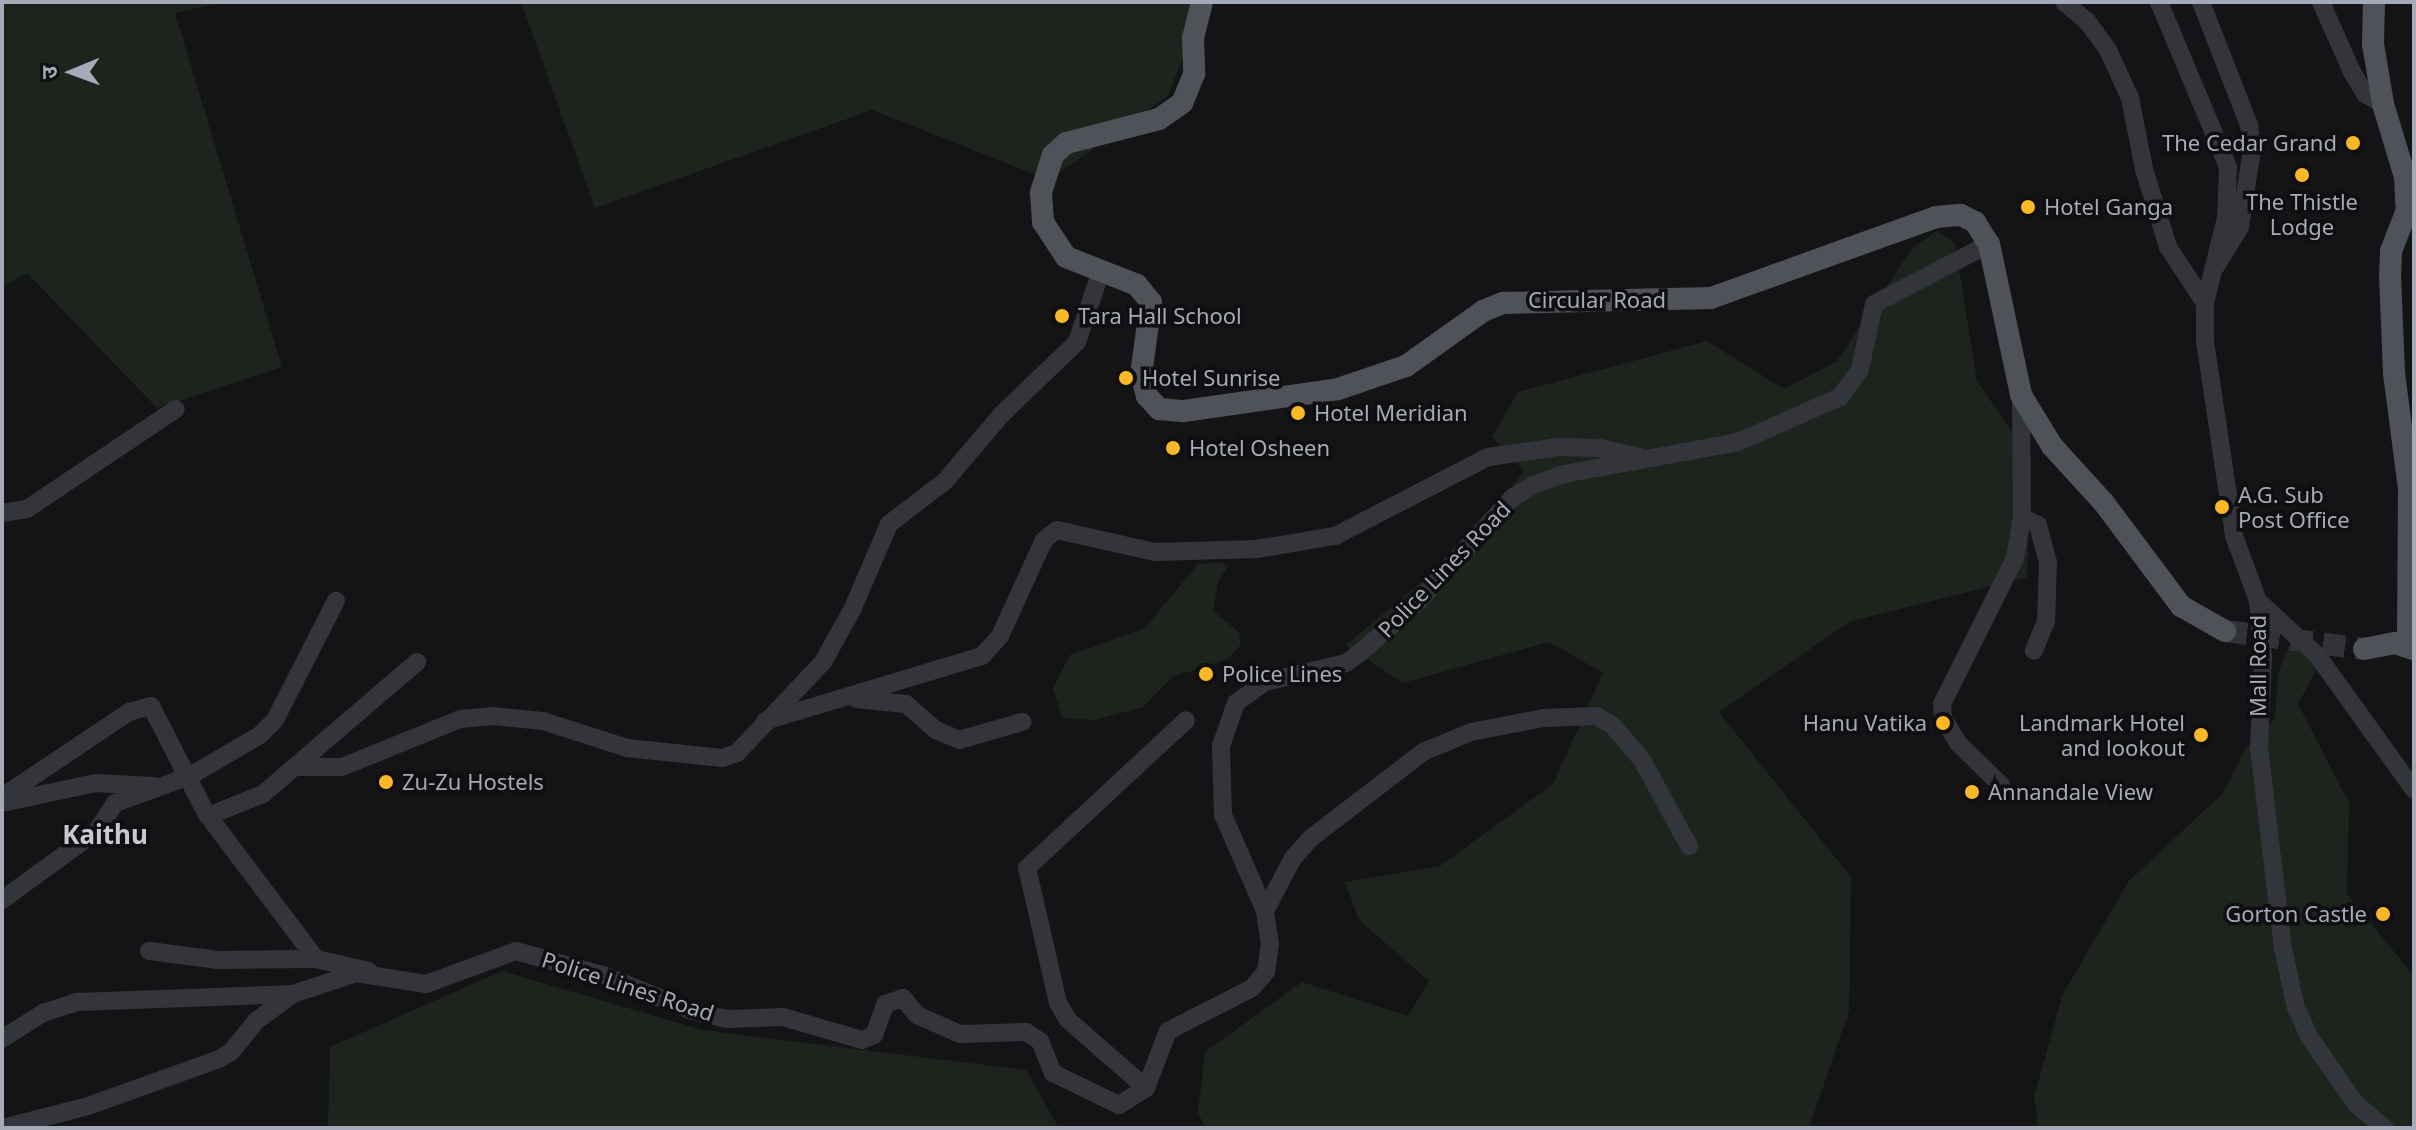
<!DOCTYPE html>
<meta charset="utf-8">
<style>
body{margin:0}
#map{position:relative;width:2416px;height:1130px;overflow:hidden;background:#141416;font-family:"Noto Sans","Noto Sans Devanagari",sans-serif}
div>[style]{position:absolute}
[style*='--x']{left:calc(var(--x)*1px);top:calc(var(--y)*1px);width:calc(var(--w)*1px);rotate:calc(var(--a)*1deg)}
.green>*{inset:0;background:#1c241d}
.major-tunnel>*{height:22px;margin-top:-11px;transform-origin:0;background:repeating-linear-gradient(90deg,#313236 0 22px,transparent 0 33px)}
.minor>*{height:18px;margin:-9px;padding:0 9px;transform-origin:9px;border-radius:9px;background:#34353b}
.major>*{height:22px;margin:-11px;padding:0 11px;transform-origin:11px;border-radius:11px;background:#50525a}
.dots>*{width:22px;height:22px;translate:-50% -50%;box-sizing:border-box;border:4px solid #0f0f11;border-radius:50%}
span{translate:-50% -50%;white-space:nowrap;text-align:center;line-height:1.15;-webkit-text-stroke:7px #0f0f11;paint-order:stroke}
.poi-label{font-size:22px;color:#a5aab7}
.right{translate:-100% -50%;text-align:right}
.left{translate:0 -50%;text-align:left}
.street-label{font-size:22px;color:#a5aab7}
.quarter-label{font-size:26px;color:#c6c9d2;font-weight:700}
.frame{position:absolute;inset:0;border:4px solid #a5aab7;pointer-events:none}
.north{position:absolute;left:32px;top:32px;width:80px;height:80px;-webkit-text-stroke:6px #0f0f11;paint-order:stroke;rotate:269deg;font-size:22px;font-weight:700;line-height:32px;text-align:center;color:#a5aab7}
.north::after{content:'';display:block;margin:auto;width:28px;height:36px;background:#a5aab7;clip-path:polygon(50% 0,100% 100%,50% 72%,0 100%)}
</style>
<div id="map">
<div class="green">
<div style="clip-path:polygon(2px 2px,225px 2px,175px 13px,282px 367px,157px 408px,27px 273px,2px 287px)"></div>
<div style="clip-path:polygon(521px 2px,1204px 2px,1168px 96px,1049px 180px,872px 110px,595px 208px)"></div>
<div style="clip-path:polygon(1937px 231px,1955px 243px,1977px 381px,2031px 460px,2027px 577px,1849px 622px,1719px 712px,1851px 877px,1849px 1011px,1809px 1128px,1205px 1128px,1198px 1112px,1205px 1052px,1302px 982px,1408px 1016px,1429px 981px,1359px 920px,1345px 882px,1440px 866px,1553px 784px,1603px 673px,1549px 642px,1403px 683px,1346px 645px,1469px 542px,1524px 471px,1492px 437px,1518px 392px,1707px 341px,1784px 389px,1836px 362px,1912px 248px)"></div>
<div style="clip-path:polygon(1221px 562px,1228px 567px,1218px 581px,1213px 611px,1239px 632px,1241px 644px,1229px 659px,1172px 677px,1143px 707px,1095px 720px,1062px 718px,1053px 688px,1070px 655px,1145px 628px,1198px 564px)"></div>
<div style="clip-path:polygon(2290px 644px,2318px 667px,2298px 704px,2349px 803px,2347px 894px,2414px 976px,2414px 1128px,2039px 1128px,2034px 1097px,2063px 994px,2129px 881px,2223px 793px,2244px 751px,2275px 718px,2278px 673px)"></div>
<div style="clip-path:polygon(502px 971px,702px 1030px,1026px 1070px,1059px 1128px,328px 1128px,330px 1047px)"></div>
</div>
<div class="major-tunnel">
<div style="--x:2225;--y:631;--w:140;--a:7.4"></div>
</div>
<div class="minor">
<div style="--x:2064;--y:2;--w:30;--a:40"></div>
<div style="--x:2087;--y:21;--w:36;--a:54"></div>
<div style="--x:2108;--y:50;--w:53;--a:65.4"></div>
<div style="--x:2130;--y:98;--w:72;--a:78.8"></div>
<div style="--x:2144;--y:169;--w:82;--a:72.9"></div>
<div style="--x:2168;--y:247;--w:67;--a:56.5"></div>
<div style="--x:2159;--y:2;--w:179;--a:67.3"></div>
<div style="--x:2228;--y:167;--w:51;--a:92.2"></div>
<div style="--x:2226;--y:218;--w:88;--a:103.9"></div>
<div style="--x:2205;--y:303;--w:38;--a:90"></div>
<div style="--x:2205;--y:341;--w:197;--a:81.5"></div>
<div style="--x:2234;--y:536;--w:69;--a:69.7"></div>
<div style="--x:2258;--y:601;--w:56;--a:84.9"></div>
<div style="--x:2263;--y:657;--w:91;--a:92.5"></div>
<div style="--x:2259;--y:748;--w:201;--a:83.2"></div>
<div style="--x:2283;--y:948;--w:61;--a:77.8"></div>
<div style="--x:2296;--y:1008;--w:33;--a:65"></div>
<div style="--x:2310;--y:1038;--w:79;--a:55.3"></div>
<div style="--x:2355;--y:1103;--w:39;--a:40"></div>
<div style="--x:2201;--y:2;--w:132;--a:68.7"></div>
<div style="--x:2249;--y:125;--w:25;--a:83"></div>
<div style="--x:2252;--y:150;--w:78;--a:98.9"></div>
<div style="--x:2240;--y:227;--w:46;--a:121.6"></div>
<div style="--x:2321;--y:2;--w:77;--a:66.1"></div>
<div style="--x:2352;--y:72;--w:26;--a:59"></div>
<div style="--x:2365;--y:94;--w:21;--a:29"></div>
<div style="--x:2;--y:513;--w:25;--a:-9"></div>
<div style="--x:27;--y:509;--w:179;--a:-33.9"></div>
<div style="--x:2020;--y:525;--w:10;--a:-24"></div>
<div style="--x:2029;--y:521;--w:10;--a:24"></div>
<div style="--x:2038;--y:525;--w:38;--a:75"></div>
<div style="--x:2048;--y:562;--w:59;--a:91.9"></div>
<div style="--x:2046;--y:621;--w:32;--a:112"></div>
<div style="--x:2258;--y:601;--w:80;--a:42.5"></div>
<div style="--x:2317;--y:655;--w:166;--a:54.3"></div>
<div style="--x:856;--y:699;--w:50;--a:5.7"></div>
<div style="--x:906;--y:704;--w:40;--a:41"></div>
<div style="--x:936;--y:730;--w:25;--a:23"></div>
<div style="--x:959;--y:740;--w:66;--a:-15.9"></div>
<div style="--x:765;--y:721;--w:227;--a:-16.7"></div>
<div style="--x:982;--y:656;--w:27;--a:-48"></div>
<div style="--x:1000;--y:636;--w:106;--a:-65.4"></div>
<div style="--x:1044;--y:540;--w:16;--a:-38"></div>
<div style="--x:1057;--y:530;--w:100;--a:12.7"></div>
<div style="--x:1155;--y:552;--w:102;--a:-1.7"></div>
<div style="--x:1257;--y:549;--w:79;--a:-9.5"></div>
<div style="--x:1335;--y:536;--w:172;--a:-27.3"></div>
<div style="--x:1488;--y:457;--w:71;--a:-8.1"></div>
<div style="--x:1558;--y:447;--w:42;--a:1.4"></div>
<div style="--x:1600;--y:448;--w:40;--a:13"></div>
<div style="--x:299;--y:767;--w:43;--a:0"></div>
<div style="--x:342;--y:767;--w:127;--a:-22.1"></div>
<div style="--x:460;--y:719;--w:32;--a:-5"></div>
<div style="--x:492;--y:716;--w:51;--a:5.6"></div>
<div style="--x:543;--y:721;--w:88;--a:17.8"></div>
<div style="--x:627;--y:748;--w:96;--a:6"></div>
<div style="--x:722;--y:758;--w:16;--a:-18"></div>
<div style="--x:737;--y:753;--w:125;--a:-46.6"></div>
<div style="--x:823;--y:662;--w:60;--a:-60.9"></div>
<div style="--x:852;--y:610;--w:94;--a:-66.7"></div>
<div style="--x:889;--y:524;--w:71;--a:-37.5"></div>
<div style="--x:945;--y:481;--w:88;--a:-49.6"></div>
<div style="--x:1002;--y:414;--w:104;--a:-43.8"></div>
<div style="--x:1077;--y:342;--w:75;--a:-71.3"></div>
<div style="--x:2001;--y:785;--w:60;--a:-135.7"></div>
<div style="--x:1958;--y:743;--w:29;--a:-121"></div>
<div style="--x:1943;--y:718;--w:14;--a:-94"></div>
<div style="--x:1942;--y:704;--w:163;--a:-63.4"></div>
<div style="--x:2015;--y:558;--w:43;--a:-80.5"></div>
<div style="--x:2022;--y:516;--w:121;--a:-90.5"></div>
<div style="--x:2;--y:797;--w:153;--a:-33.8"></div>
<div style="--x:129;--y:712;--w:23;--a:-15"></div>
<div style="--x:151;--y:706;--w:120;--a:62.8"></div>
<div style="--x:206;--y:813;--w:183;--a:53"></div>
<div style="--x:2;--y:803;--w:95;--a:-12.1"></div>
<div style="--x:95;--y:783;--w:58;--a:3"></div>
<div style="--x:208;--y:816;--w:59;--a:-21.8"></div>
<div style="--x:263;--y:794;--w:203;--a:-40.6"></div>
<div style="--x:2;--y:900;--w:117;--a:-36"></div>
<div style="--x:97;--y:831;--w:33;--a:-57"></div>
<div style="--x:115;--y:803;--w:80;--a:-19.8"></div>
<div style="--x:190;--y:776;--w:81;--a:-30.4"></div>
<div style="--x:260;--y:735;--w:21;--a:-45"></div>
<div style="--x:275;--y:720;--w:134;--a:-62.9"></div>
<div style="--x:1265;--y:911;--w:60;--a:-62.2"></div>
<div style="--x:1293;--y:858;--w:27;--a:-48"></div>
<div style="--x:1311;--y:838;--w:141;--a:-37.5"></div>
<div style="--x:1423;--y:752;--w:52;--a:-22.6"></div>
<div style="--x:1471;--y:732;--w:74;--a:-10.9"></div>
<div style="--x:1544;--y:718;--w:53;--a:-2.2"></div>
<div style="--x:1597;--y:716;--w:19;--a:32"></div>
<div style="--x:1613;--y:726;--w:45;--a:49.5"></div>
<div style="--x:1642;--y:760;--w:98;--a:61.3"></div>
<div style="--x:149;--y:951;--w:70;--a:7.4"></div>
<div style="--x:218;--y:960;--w:98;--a:-0.6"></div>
<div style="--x:316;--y:959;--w:54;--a:12.8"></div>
<div style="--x:2;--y:1039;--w:49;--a:-32.4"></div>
<div style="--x:43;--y:1013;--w:36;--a:-18"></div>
<div style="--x:77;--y:1002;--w:216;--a:-2.1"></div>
<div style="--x:293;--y:994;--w:66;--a:-18.4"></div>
<div style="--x:356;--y:973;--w:71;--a:8.9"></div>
<div style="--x:426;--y:984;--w:96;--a:-20.1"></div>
<div style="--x:516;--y:951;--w:93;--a:15.5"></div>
<div style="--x:606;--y:976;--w:93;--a:22.1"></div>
<div style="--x:692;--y:1011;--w:37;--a:13"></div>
<div style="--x:728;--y:1019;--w:55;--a:-2.1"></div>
<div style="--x:783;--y:1017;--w:82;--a:16.2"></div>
<div style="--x:862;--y:1040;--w:13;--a:-23"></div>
<div style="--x:874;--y:1035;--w:33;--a:-70"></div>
<div style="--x:885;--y:1004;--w:19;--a:-18"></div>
<div style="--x:903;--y:998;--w:22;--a:51"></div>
<div style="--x:917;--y:1015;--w:47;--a:23.8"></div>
<div style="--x:960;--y:1034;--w:66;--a:-1.7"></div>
<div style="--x:1026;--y:1032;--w:17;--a:33"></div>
<div style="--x:1040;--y:1041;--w:35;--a:68"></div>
<div style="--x:1053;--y:1073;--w:73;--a:25.9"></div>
<div style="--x:1119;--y:1105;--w:32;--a:-32"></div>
<div style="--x:1146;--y:1088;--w:61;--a:-68.9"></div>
<div style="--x:1168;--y:1031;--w:94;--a:-27.1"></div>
<div style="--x:1252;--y:988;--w:21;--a:-49"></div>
<div style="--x:1266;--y:972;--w:28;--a:-82"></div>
<div style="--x:1270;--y:944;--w:33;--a:-99"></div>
<div style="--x:1265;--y:911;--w:105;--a:-113.6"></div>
<div style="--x:1223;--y:815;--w:69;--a:-91.7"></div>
<div style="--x:1221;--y:746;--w:46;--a:-70.8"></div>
<div style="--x:1236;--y:703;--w:36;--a:-36"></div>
<div style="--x:1265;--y:682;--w:83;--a:-13.2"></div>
<div style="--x:1346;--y:663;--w:20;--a:-37"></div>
<div style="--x:1362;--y:651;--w:74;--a:-41.2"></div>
<div style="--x:1418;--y:602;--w:140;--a:-47.9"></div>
<div style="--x:1512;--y:498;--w:22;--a:-32"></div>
<div style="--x:1531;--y:486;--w:35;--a:-20"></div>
<div style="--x:1564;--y:474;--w:177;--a:-10.4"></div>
<div style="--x:1738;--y:442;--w:111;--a:-23.8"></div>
<div style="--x:1840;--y:397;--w:34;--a:-54"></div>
<div style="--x:1860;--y:369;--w:66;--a:-77.8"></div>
<div style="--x:1874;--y:304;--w:130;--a:-27.6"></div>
<div style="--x:1146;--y:1088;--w:103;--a:-138.9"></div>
<div style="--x:1068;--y:1020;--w:20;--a:-120"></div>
<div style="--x:1058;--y:1003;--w:139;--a:-102.9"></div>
<div style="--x:1027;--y:868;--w:217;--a:-42.9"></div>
<div style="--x:3;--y:1128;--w:88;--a:-14.5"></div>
<div style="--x:88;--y:1106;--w:139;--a:-19.7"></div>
<div style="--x:219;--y:1059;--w:14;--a:-30"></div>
<div style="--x:231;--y:1052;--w:40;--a:-51"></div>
<div style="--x:256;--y:1021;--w:46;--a:-36.1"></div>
</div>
<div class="major">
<div style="--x:1202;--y:2;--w:37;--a:104"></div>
<div style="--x:1193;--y:38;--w:36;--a:88"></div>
<div style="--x:1194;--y:74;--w:31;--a:112"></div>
<div style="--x:1182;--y:103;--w:28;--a:145"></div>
<div style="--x:1159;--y:119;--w:96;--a:165.5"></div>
<div style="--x:1066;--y:143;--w:18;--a:137"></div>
<div style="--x:1053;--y:155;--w:40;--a:108"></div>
<div style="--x:1041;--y:193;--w:29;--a:86"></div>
<div style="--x:1043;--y:222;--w:42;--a:56.7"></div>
<div style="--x:1066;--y:257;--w:76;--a:21.5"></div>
<div style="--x:1137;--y:285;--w:22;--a:51"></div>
<div style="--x:1151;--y:302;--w:74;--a:97.8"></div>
<div style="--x:1141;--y:375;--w:22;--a:74"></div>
<div style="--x:1147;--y:396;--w:18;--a:47"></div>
<div style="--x:1159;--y:409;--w:25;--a:5"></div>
<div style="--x:1184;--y:411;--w:156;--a:-8.1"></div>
<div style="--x:1338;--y:389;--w:72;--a:-18.7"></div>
<div style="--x:1406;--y:366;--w:95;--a:-35.5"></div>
<div style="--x:1483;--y:311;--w:22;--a:-22"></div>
<div style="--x:1503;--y:303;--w:208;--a:-1.4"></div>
<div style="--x:1711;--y:298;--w:239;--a:-19.8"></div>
<div style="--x:1936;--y:217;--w:25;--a:-5"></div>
<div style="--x:1961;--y:215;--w:16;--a:27"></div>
<div style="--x:1975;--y:222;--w:26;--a:58"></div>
<div style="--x:1989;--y:244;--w:154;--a:78"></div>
<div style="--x:2021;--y:395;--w:60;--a:58.7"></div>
<div style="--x:2052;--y:446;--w:77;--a:47.6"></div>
<div style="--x:2104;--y:503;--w:129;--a:53.2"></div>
<div style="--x:2181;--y:606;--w:51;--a:29.6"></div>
<div style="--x:2374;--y:2;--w:42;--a:91.4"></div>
<div style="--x:2373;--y:44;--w:61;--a:80.5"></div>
<div style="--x:2383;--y:104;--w:76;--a:73.2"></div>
<div style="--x:2405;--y:177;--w:33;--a:87"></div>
<div style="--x:2407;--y:210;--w:44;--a:111.3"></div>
<div style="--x:2391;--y:251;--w:25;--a:92"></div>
<div style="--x:2390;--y:276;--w:97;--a:87.6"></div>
<div style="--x:2394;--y:373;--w:117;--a:82.6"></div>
<div style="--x:2409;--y:489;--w:156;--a:90.4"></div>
<div style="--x:2364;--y:649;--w:32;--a:-11"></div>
<div style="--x:2395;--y:643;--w:20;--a:18"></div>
</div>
<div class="dots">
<div style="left:2353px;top:143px;background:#fbb826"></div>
<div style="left:2302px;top:175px;background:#fbb826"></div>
<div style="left:2028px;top:207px;background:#fbb826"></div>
<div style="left:1062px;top:316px;background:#fbb826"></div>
<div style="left:1126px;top:378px;background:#fbb826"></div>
<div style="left:1298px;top:413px;background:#fbb826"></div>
<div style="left:1173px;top:448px;background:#fbb826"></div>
<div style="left:2222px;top:507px;background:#fbb826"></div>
<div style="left:1206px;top:674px;background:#fbb826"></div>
<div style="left:1943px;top:723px;background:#fbb826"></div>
<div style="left:2201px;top:735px;background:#fbb826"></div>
<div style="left:386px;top:782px;background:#fbb826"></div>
<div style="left:1972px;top:792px;background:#fbb826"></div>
<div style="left:2383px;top:914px;background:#fbb826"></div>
</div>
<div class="poi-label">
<span class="right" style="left:2337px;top:143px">The Cedar Grand</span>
<span style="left:2302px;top:214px">The Thistle<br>Lodge</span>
<span class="left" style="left:2044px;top:207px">Hotel Ganga</span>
<span class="left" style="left:1078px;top:316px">Tara Hall School</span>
<span class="left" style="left:1142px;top:378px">Hotel Sunrise</span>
<span class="left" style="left:1314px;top:413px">Hotel Meridian</span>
<span class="left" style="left:1189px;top:448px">Hotel Osheen</span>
<span class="left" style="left:2238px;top:507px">A.G. Sub<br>Post Office</span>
<span class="left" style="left:1222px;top:674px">Police Lines</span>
<span class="right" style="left:2185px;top:735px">Landmark Hotel<br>and lookout</span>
<span class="right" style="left:1927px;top:723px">Hanu Vatika</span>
<span class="left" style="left:402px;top:782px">Zu-Zu Hostels</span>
<span class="left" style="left:1988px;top:792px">Annandale View</span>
<span class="right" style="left:2367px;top:914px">Gorton Castle</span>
</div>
<div class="street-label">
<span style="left:1597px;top:300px">Circular Road</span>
<span style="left:1444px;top:569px;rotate:-46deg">Police Lines Road</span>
<span style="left:2258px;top:666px;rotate:-90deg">Mall Road</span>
<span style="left:628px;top:986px;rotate:18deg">Police Lines Road</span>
</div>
<div class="quarter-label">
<span style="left:105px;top:835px">Kaithu</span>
</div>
<div class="frame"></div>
<div class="north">उ</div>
</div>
